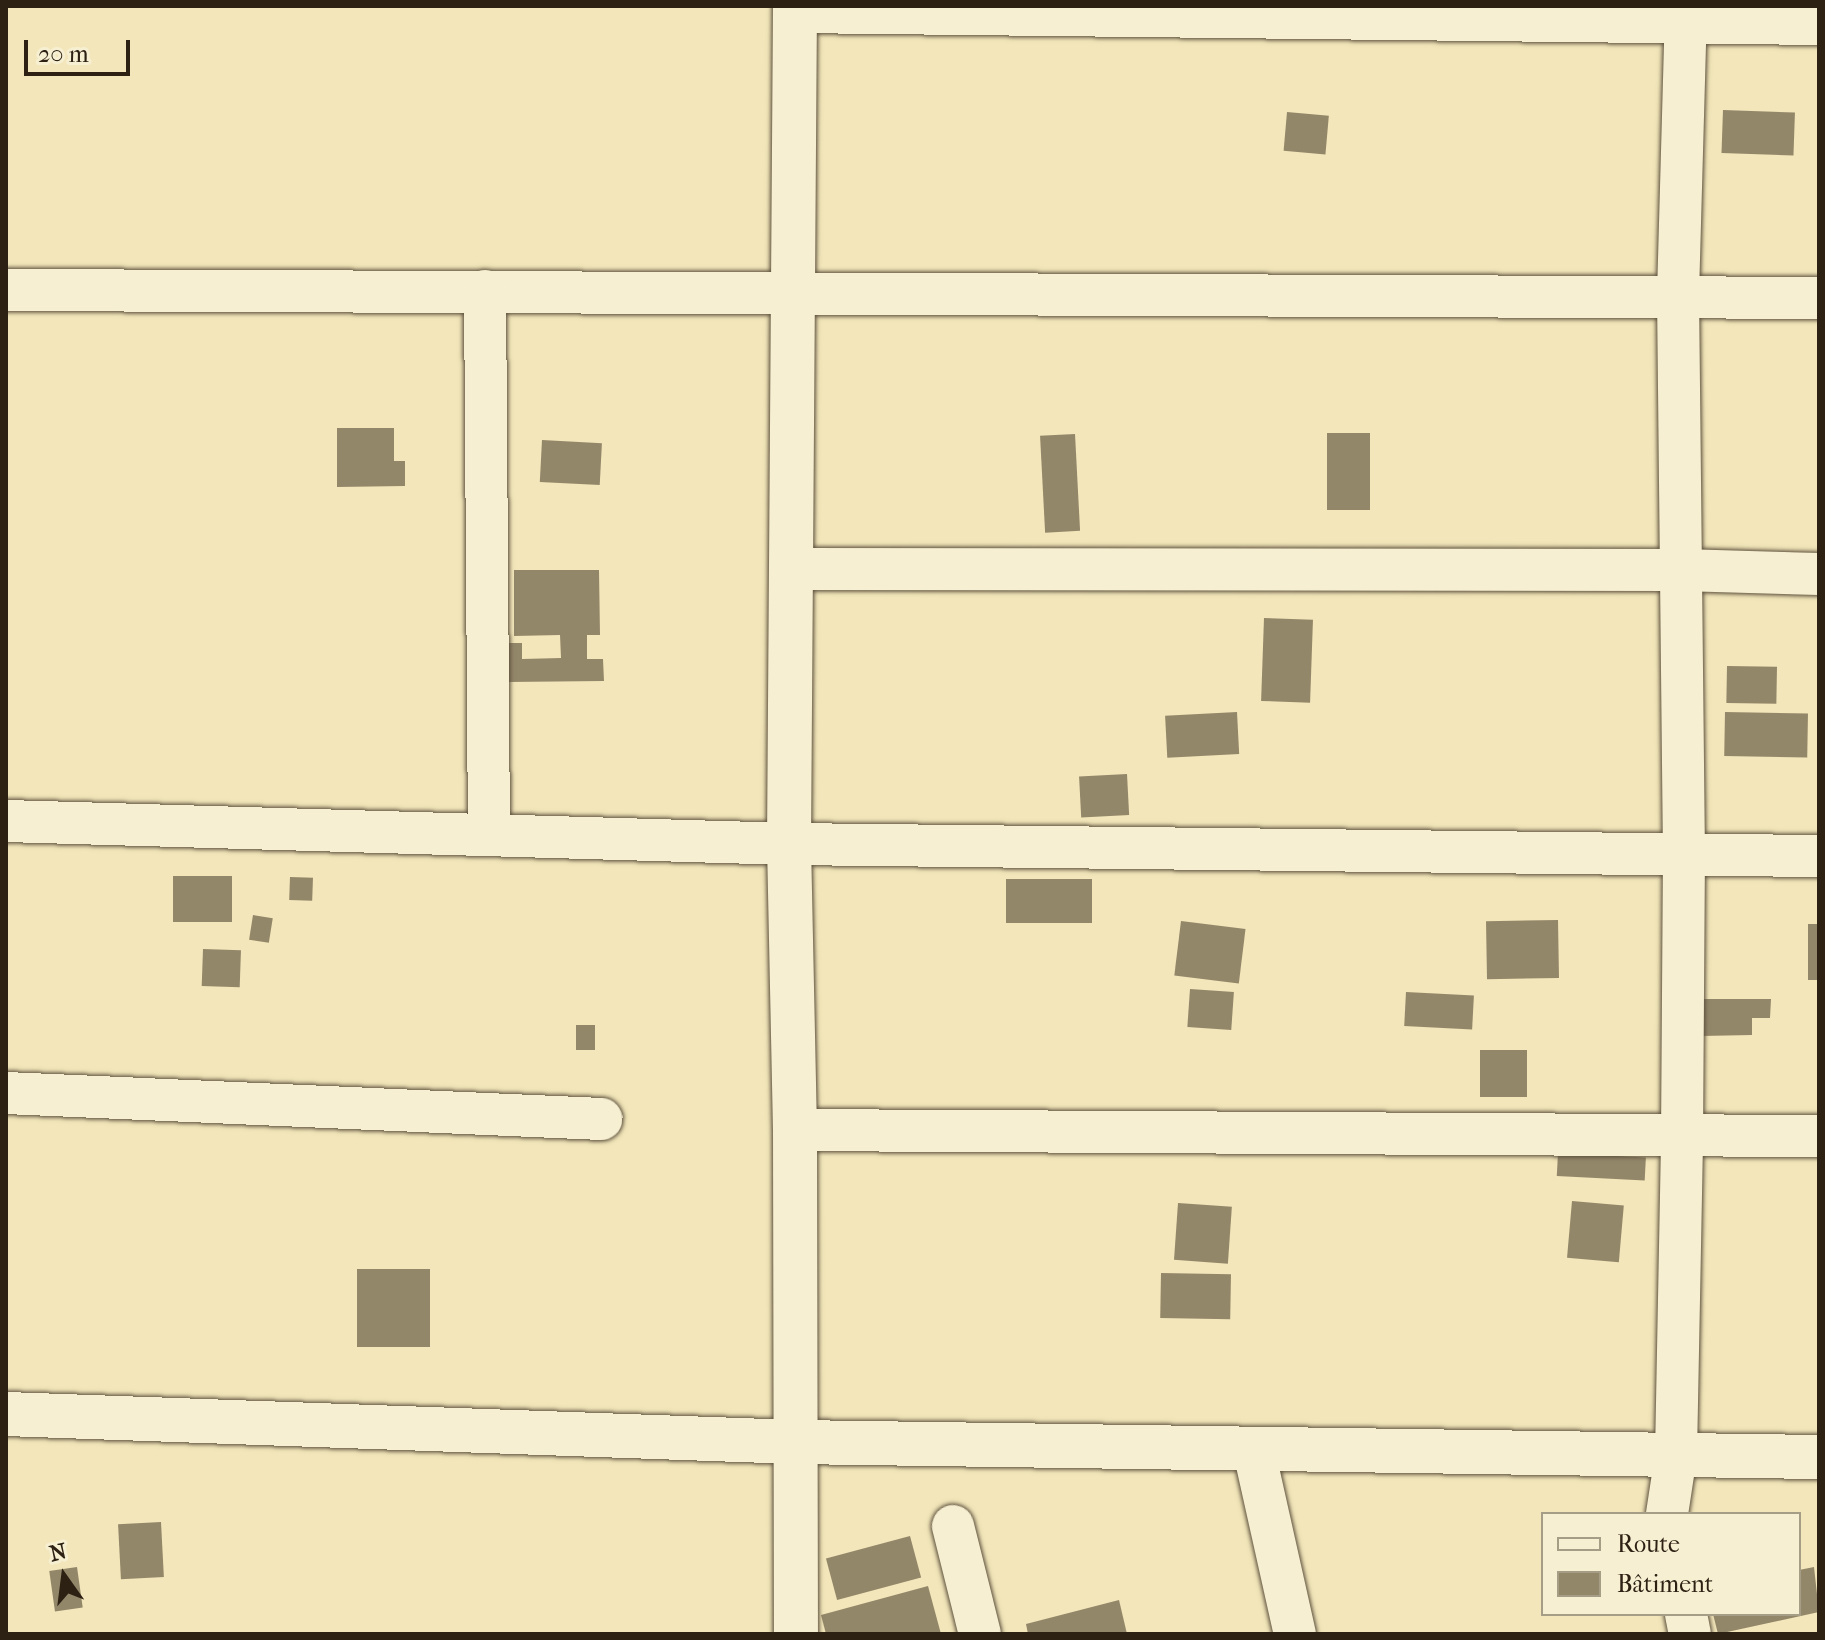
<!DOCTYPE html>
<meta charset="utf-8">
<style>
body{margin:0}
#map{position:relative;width:1825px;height:1640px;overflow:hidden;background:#f2e6ba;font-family:"IM FELL French Canon",serif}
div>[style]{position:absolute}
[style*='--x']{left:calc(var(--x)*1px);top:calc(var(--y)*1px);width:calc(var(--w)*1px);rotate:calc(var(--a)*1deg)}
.building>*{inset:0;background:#93876a;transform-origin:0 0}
.roads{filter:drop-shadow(0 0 2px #5e523e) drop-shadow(0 0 2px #5e523e)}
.minor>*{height:42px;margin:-21px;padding:0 21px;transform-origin:21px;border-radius:21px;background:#f7efd2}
.tertiary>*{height:44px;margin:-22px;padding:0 22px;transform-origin:22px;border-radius:22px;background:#f7efd2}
span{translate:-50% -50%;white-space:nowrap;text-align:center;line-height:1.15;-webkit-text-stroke:6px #f7efd2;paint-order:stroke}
.frame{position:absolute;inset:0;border:8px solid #2d2114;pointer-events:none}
.legend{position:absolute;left:1541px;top:1512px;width:260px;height:104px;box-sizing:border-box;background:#f7efd2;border:2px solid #a69d86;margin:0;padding:10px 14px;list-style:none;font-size:24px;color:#2d2114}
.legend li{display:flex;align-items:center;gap:16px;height:40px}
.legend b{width:40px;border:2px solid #a69d86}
.north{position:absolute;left:24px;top:1536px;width:80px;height:80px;-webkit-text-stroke:6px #f7efd2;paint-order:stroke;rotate:346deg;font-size:22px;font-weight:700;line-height:32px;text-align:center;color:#2d2114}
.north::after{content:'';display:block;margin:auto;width:28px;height:36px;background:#2d2114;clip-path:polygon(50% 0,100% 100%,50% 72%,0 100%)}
.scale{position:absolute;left:24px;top:40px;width:106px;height:36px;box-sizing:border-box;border:4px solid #2d2114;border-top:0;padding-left:10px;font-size:24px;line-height:28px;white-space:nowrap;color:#2d2114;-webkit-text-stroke:6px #f7efd2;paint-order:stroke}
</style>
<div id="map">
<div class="building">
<div style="left:1723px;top:110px;width:72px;height:43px;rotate:2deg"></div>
<div style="left:1287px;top:112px;width:42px;height:39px;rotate:5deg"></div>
<div style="clip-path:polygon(337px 428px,394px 428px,394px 461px,405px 461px,405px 486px,337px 487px)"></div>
<div style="left:1327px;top:433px;width:43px;height:77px"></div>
<div style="left:1075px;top:434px;width:97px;height:35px;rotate:87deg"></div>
<div style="left:542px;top:440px;width:60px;height:42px;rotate:3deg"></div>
<div style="clip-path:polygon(514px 570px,599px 570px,600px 635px,587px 635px,587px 659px,603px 659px,604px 681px,495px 682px,495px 643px,522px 643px,522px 659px,561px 658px,560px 635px,514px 636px)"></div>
<div style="left:1264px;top:618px;width:49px;height:83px;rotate:2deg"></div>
<div style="left:1727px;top:666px;width:50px;height:37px;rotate:1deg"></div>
<div style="left:1237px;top:712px;width:42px;height:72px;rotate:87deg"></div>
<div style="left:1725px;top:712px;width:83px;height:44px;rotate:1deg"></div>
<div style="left:1127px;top:774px;width:41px;height:48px;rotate:87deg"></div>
<div style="left:173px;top:876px;width:59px;height:46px"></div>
<div style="left:290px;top:877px;width:23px;height:23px;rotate:2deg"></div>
<div style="left:1006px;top:879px;width:86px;height:44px"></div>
<div style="left:253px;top:915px;width:20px;height:25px;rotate:9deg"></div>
<div style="left:1558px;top:920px;width:58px;height:72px;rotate:89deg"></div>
<div style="left:1181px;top:921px;width:65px;height:55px;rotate:7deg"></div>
<div style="left:1808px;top:924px;width:11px;height:56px"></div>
<div style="left:203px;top:949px;width:38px;height:37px;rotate:2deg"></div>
<div style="left:1190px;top:989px;width:44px;height:38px;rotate:4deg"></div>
<div style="left:1406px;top:992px;width:68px;height:34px;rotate:3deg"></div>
<div style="clip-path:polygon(1701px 999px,1771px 999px,1770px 1018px,1752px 1018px,1752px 1035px,1701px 1036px)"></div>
<div style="left:576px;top:1025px;width:19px;height:25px"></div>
<div style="left:1527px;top:1050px;width:47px;height:47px;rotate:90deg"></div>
<div style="left:1558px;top:1153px;width:88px;height:23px;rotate:3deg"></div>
<div style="left:1572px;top:1201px;width:52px;height:57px;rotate:5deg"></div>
<div style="left:1178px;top:1203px;width:54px;height:57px;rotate:4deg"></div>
<div style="left:357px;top:1269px;width:73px;height:78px"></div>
<div style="left:1161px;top:1273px;width:70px;height:45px;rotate:1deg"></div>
<div style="left:161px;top:1522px;width:55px;height:43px;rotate:87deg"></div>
<div style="left:910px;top:1536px;width:43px;height:87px;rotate:75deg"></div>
<div style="left:77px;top:1567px;width:41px;height:28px;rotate:82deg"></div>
<div style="clip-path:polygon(1814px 1567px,1819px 1612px,1718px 1634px,1713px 1614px,1799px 1614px,1799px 1570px)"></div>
<div style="clip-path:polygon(928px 1586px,941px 1634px,826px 1634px,821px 1615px)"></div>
<div style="clip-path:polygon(1119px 1600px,1127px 1634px,1028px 1634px,1026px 1624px)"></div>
</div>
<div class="roads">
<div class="minor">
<div style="--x:795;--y:12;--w:1024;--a:0.67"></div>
<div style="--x:6;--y:290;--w:1813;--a:0.25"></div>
<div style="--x:485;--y:291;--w:544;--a:89.58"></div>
<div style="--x:792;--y:569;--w:889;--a:0.06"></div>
<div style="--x:1681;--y:570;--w:138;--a:1.7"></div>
<div style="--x:6;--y:821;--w:783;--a:1.68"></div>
<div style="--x:789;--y:844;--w:1030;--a:0.67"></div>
<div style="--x:6;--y:1093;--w:596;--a:2.5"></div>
<div style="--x:795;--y:1130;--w:1024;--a:0.34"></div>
<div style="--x:1254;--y:1451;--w:188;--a:77.4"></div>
<div style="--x:1667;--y:1514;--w:60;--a:-81.3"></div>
<div style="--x:1676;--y:1455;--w:317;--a:-88.9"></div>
<div style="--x:1682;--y:1138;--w:281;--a:-89.6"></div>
<div style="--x:1684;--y:857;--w:562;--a:-90.61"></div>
<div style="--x:1678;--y:295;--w:289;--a:-88.4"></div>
<div style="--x:953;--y:1526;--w:111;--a:76"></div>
<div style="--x:1686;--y:1614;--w:20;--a:79"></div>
</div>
<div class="tertiary">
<div style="--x:795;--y:6;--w:838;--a:90.41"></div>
<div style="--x:789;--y:844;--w:286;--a:88.8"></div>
<div style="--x:795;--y:1130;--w:504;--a:89.89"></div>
<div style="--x:6;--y:1414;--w:789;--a:2.03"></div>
<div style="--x:795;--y:1442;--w:1024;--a:0.84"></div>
</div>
</div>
<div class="frame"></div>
<ul class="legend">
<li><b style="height:10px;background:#f7efd2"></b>Route</li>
<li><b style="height:22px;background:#93876a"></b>Bâtiment</li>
</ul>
<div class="north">N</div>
<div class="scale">20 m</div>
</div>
